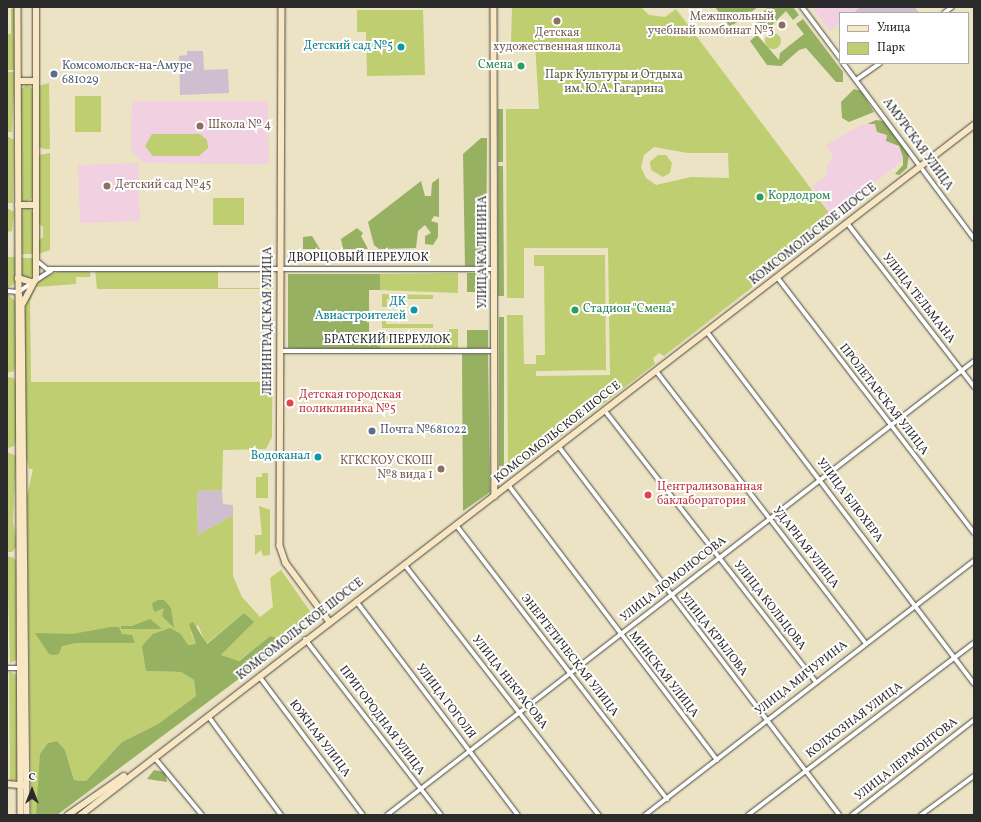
<!DOCTYPE html>
<meta charset="utf-8">
<style>
body{margin:0}
#map{position:relative;width:981px;height:822px;overflow:hidden;background:#ebe3c3;font-family:Vollkorn,serif}
div>[style]{position:absolute}
[style*='--x']{left:calc(var(--x)*1px);top:calc(var(--y)*1px);width:calc(var(--w)*1px);rotate:calc(var(--a)*1deg)}
.built>*{inset:0;background:#f1d0e2;transform-origin:0 0}
.industrial>*{inset:0;background:#cebed0}
.green>*{inset:0;background:#bece70;transform-origin:0 0}
.round{border-radius:50%}
.forest>*{inset:0;background:#96b162;transform-origin:0 0}
.roads{filter:drop-shadow(0 0 1px #484742) drop-shadow(0 0 1px #484742)}
.street>*{height:4px;margin:-2px;padding:0 2px;transform-origin:2px;border-radius:2px;background:#fff}
.secondary>*{height:5.5px;margin:-2.75px;padding:0 2.75px;transform-origin:2.75px;border-radius:2.75px;background:#f9e7c3}
.dots>*{width:11px;height:11px;translate:-50% -50%;box-sizing:border-box;border:2px solid #fff;border-radius:50%}
span{translate:-50% -50%;white-space:nowrap;text-align:center;line-height:1.15;-webkit-text-stroke:4px #fff;paint-order:stroke}
.education-label{font-size:12px;color:#785e54}
.right{translate:-100% -50%;text-align:right}
.left{translate:0 -50%;text-align:left}
.culture-label{font-size:12px;color:#0d838f}
.leisure-label{font-size:12px;color:#27864d}
.service-label{font-size:12px;color:#4e5e75}
.park-label{font-size:12px;color:#575c40}
.street-label{font-size:12px;color:#2b2b2b}
.health-label{font-size:12px;color:#be3a42}
.frame{position:absolute;inset:0;border:8px solid #2b2b2b;pointer-events:none}
.legend{position:absolute;left:839px;top:12px;width:130px;height:52px;box-sizing:border-box;background:#fff;border:1px solid #aaa;margin:0;padding:5px 7px;list-style:none;font-size:12px;color:#2b2b2b}
.legend li{display:flex;align-items:center;gap:8px;height:20px}
.legend b{width:20px;border:1px solid #aaa}
.north{position:absolute;left:12px;top:770px;width:40px;height:40px;-webkit-text-stroke:3px #fff;paint-order:stroke;rotate:0deg;font-size:11px;font-weight:700;line-height:16px;text-align:center;color:#2b2b2b}
.north::after{content:'';display:block;margin:auto;width:14px;height:18px;background:#2b2b2b;clip-path:polygon(50% 0,100% 100%,50% 72%,0 100%)}
</style>
<div id="map">
<div class="built">
<div style="clip-path:polygon(812px 7px,861px 7px,853px 13px,840px 13px,840px 23px,830px 31px)"></div>
<div style="clip-path:polygon(132px 101px,268px 101px,269px 164px,144px 163px,131px 150px)"></div>
<div style="clip-path:polygon(880px 123px,906px 158px,832px 216px,812px 186px,827px 175px,827px 166px,833px 157px,826px 145px,861px 125px)"></div>
<div style="left:138px;top:163px;width:58px;height:60px;rotate:88deg"></div>
</div>
<div class="industrial">
<div style="clip-path:polygon(861px 7px,915px 7px,919px 13px,853px 13px)"></div>
<div style="clip-path:polygon(187px 51px,203px 51px,204px 70px,228px 69px,229px 93px,180px 95px,179px 56px,187px 55px)"></div>
<div style="clip-path:polygon(222px 490px,223px 504px,233px 505px,233px 515px,198px 535px,197px 491px)"></div>
</div>
<div class="green">
<div style="clip-path:polygon(16px 8px,15px 70px,7px 70px,7px 34px,11px 34px,11px 9px)"></div>
<div style="clip-path:polygon(evenodd,512px 8px,642px 8px,649px 15px,665px 17px,676px 9px,836px 222px,664px 356px,659px 353px,653px 358px,655px 364px,511px 474px,508px 471px,507px 315px,523px 315px,524px 364px,536px 364px,536px 355px,545px 355px,544px 266px,534px 266px,534px 255px,605px 255px,606px 370px,536px 371px,536px 376px,610px 375px,608px 248px,524px 248px,524px 298px,507px 298px,506px 109px,539px 109px,535px 43px,511px 43px,512px 8px,654px 147px,688px 153px,728px 153px,729px 178px,691px 177px,656px 185px,646px 178px,641px 167px,644px 155px,654px 147px)"></div>
<div style="clip-path:polygon(357px 10px,423px 10px,425px 75px,367px 76px,366px 32px,357px 32px)"></div>
<div class="round" style="left:765px;top:33px;width:16px;height:16px"></div>
<div style="clip-path:polygon(7px 72px,15px 72px,12px 132px,7px 132px)"></div>
<div style="clip-path:polygon(49px 83px,50px 149px,45px 149px,39px 147px,38px 86px)"></div>
<div style="clip-path:polygon(27px 84px,33px 89px,33px 198px,24px 203px,20px 200px,20px 90px)"></div>
<div style="left:75px;top:96px;width:26px;height:36px"></div>
<div style="clip-path:polygon(152px 134px,200px 134px,207px 140px,208px 148px,199px 156px,153px 156px,145px 146px)"></div>
<div style="clip-path:polygon(7px 136px,14px 140px,13px 203px,7px 203px)"></div>
<div style="clip-path:polygon(50px 153px,50px 250px,38px 254px,38px 241px,43px 237px,43px 227px,38px 223px,39px 155px)"></div>
<div style="clip-path:polygon(658px 155px,666px 155px,672px 163px,670px 173px,663px 177px,651px 170px,650px 162px)"></div>
<div style="left:213px;top:198px;width:31px;height:27px"></div>
<div style="clip-path:polygon(7px 208px,14px 212px,12px 231px,7px 232px)"></div>
<div style="clip-path:polygon(29px 208px,33px 212px,34px 254px,20px 254px,21px 210px)"></div>
<div style="clip-path:polygon(7px 257px,15px 257px,15px 283px,8px 288px)"></div>
<div style="clip-path:polygon(20px 258px,34px 258px,33px 274px,29px 278px,22px 276px)"></div>
<div style="clip-path:polygon(91px 270px,90px 277px,76px 277px,76px 284px,36px 287px,30px 301px,31px 382px,269px 382px,268px 289px,97px 289px,95px 270px,218px 271px,218px 288px,263px 288px,263px 271px,273px 271px,272px 437px,266px 449px,223px 450px,222px 490px,197px 491px,198px 535px,233px 515px,233px 576px,242px 597px,260px 617px,273px 607px,270px 578px,281px 570px,312px 614px,312px 620px,280px 648px,277px 638px,270px 636px,238px 661px,221px 655px,249px 627px,244px 613px,206px 644px,198px 625px,191px 632px,196px 644px,188px 645px,181px 634px,146px 671px,181px 672px,194px 680px,196px 696px,158px 724px,122px 742px,86px 781px,74px 780px,65px 750px,57px 741px,48px 743px,38px 784px,38px 813px,31px 815px,27px 496px,33px 469px,29px 469px,26px 455px,25px 311px,27px 299px,37px 283px,45px 276px,64px 270px)"></div>
<div style="clip-path:polygon(458px 273px,458px 293px,380px 290px,380px 274px)"></div>
<div style="clip-path:polygon(7px 293px,15px 301px,16px 363px,14px 371px,7px 373px)"></div>
<div style="clip-path:polygon(382px 294px,433px 295px,433px 299px,387px 299px,387px 307px,382px 307px)"></div>
<div style="clip-path:polygon(382px 316px,386px 316px,386px 324px,433px 324px,433px 328px,382px 328px)"></div>
<div style="clip-path:polygon(449px 329px,458px 329px,458px 348px,380px 349px,380px 333px,449px 333px)"></div>
<div style="clip-path:polygon(7px 377px,14px 378px,16px 385px,16px 440px,14px 446px,8px 448px)"></div>
<div style="clip-path:polygon(7px 452px,16px 456px,13px 522px,17px 546px,12px 552px,7px 552px)"></div>
<div style="clip-path:polygon(262px 473px,268px 473px,268px 498px,256px 498px,256px 477px,262px 477px)"></div>
<div style="clip-path:polygon(259px 506px,270px 510px,270px 555px,263px 556px,261px 550px,255px 555px,255px 535px,262px 535px)"></div>
<div style="clip-path:polygon(7px 556px,14px 558px,17px 564px,18px 659px,10px 663px)"></div>
<div style="clip-path:polygon(9px 671px,18px 676px,19px 774px,16px 780px,10px 781px)"></div>
</div>
<div class="forest">
<div style="clip-path:polygon(715px 7px,758px 7px,730px 27px)"></div>
<div style="clip-path:polygon(769px 7px,793px 7px,799px 15px,793px 20px,786px 11px,763px 34px,762px 25px,753px 20px)"></div>
<div style="clip-path:polygon(803px 19px,843px 72px,843px 82px,836px 82px,806px 48px,799px 50px,781px 66px,767px 65px,750px 41px,757px 35px,779px 60px,780px 53px,804px 34px,796px 24px)"></div>
<div style="clip-path:polygon(854px 89px,861px 91px,874px 112px,849px 122px,842px 118px,841px 102px)"></div>
<div style="left:498px;top:109px;width:5px;height:53px"></div>
<div style="clip-path:polygon(876px 120px,884px 121px,909px 154px,907px 168px,899px 175px,895px 174px,903px 165px,903px 157px,899px 146px,886px 141px,887px 135px,877px 132px,875px 124px,867px 124px)"></div>
<div style="clip-path:polygon(481px 138px,487px 138px,486px 266px,465px 266px,463px 154px)"></div>
<div style="clip-path:polygon(498px 166px,503px 166px,504px 296px,498px 296px)"></div>
<div style="clip-path:polygon(439px 178px,439px 217px,434px 216px,431px 221px,438px 223px,438px 237px,433px 245px,425px 244px,425px 236px,431px 233px,425px 225px,418px 231px,416px 248px,379px 249px,374px 245px,368px 222px,421px 181px,425px 196px,431px 196px,432px 183px)"></div>
<div style="clip-path:polygon(357px 228px,363px 233px,361px 236px,368px 249px,343px 249px,341px 239px)"></div>
<div style="clip-path:polygon(312px 236px,320px 249px,303px 249px,303px 237px)"></div>
<div style="left:467px;top:273px;width:21px;height:19px"></div>
<div style="clip-path:polygon(288px 274px,380px 274px,380px 290px,369px 290px,369px 333px,380px 333px,380px 349px,288px 348px)"></div>
<div style="left:499px;top:317px;width:5px;height:149px"></div>
<div style="left:467px;top:330px;width:21px;height:18px"></div>
<div style="clip-path:polygon(462px 354px,488px 354px,490px 492px,463px 511px)"></div>
<div style="clip-path:polygon(158px 600px,164px 600px,171px 608px,174px 628px,162px 616px,164px 608px,155px 612px,153px 609px,152px 603px)"></div>
<div style="clip-path:polygon(244px 613px,254px 622px,221px 655px,239px 661px,270px 636px,277px 638px,280px 648px,57px 815px,36px 815px,40px 754px,48px 743px,57px 741px,65px 750px,74px 780px,86px 781px,122px 742px,158px 724px,196px 696px,194px 680px,181px 672px,146px 671px,142px 646px,153px 634px,170px 628px,181px 634px,188px 645px,196px 644px,189px 624px,193px 622px,207px 644px)"></div>
<div style="clip-path:polygon(150px 619px,162px 629px,121px 629px,121px 626px,132px 626px)"></div>
<div style="clip-path:polygon(111px 627px,119px 627px,122px 634px,132px 635px,135px 643px,76px 643px,62px 646px,59px 654px,54px 655px,49px 654px,35px 633px,72px 634px)"></div>
<div style="clip-path:polygon(154px 770px,165px 772px,167px 782px,147px 779px)"></div>
</div>
<div class="roads">
<div class="street">
<div style="--x:802;--y:7;--w:64;--a:53.3"></div>
<div style="--x:944;--y:13;--w:10;--a:-37"></div>
<div style="--x:843;--y:63;--w:219;--a:53.3"></div>
<div style="--x:856;--y:80;--w:29;--a:-35"></div>
<div style="--x:847;--y:223;--w:207;--a:52.2"></div>
<div style="--x:37;--y:261;--w:13;--a:39"></div>
<div style="--x:47;--y:269;--w:448;--a:0"></div>
<div style="--x:777;--y:277;--w:323;--a:52.4"></div>
<div style="--x:7;--y:291;--w:11;--a:5"></div>
<div style="--x:18;--y:292;--w:40;--a:-32.9"></div>
<div style="--x:707;--y:332;--w:442;--a:52.8"></div>
<div style="--x:280;--y:351;--w:215;--a:0"></div>
<div style="--x:656;--y:371;--w:342;--a:52.4"></div>
<div style="--x:605;--y:411;--w:342;--a:52.1"></div>
<div style="--x:559;--y:447;--w:462;--a:52.7"></div>
<div style="--x:509;--y:486;--w:344;--a:52.8"></div>
<div style="--x:456;--y:525;--w:346;--a:52.4"></div>
<div style="--x:404;--y:564;--w:318;--a:52.2"></div>
<div style="--x:356;--y:601;--w:268;--a:52.9"></div>
<div style="--x:305;--y:639;--w:222;--a:52.3"></div>
<div style="--x:7;--y:668;--w:13;--a:0"></div>
<div style="--x:259;--y:676;--w:174;--a:53.2"></div>
<div style="--x:208;--y:716;--w:123;--a:53.6"></div>
<div style="--x:154;--y:757;--w:75;--a:50.4"></div>
<div style="--x:387;--y:815;--w:742;--a:-37.72"></div>
<div style="--x:645;--y:815;--w:416;--a:-37.7"></div>
<div style="--x:748;--y:815;--w:284;--a:-37.3"></div>
<div style="--x:852;--y:815;--w:155;--a:-37.9"></div>
<div style="--x:921;--y:815;--w:66;--a:-36.3"></div>
</div>
<div class="secondary">
<div style="--x:18;--y:7;--w:808;--a:89.79"></div>
<div style="--x:282;--y:7;--w:539;--a:90.21"></div>
<div style="--x:280;--y:546;--w:18;--a:71"></div>
<div style="--x:286;--y:563;--w:72;--a:53.4"></div>
<div style="--x:494;--y:7;--w:489;--a:89.9"></div>
<div style="--x:18;--y:81;--w:18;--a:0"></div>
<div style="--x:18;--y:205;--w:18;--a:0"></div>
<div style="--x:18;--y:278;--w:15;--a:16"></div>
<div style="--x:19;--y:294;--w:10;--a:73"></div>
<div style="--x:22;--y:304;--w:511;--a:89.44"></div>
<div style="--x:23;--y:303;--w:27;--a:-62"></div>
<div style="--x:36;--y:279;--w:272;--a:-90"></div>
<div style="--x:7;--y:784;--w:16;--a:4"></div>
<div style="--x:68;--y:815;--w:68;--a:-34.9"></div>
<div style="--x:81;--y:815;--w:1129;--a:-37.69"></div>
</div>
</div>
<div class="dots">
<div style="left:557px;top:21px;background:#8d6e63"></div>
<div style="left:782px;top:25px;background:#8d6e63"></div>
<div style="left:401px;top:47px;background:#0f9aa8"></div>
<div style="left:521px;top:66px;background:#2e9e5b"></div>
<div style="left:54px;top:74px;background:#5c6f8a"></div>
<div style="left:200px;top:126px;background:#8d6e63"></div>
<div style="left:107px;top:186px;background:#8d6e63"></div>
<div style="left:760px;top:197px;background:#2e9e5b"></div>
<div style="left:414px;top:310px;background:#0f9aa8"></div>
<div style="left:575px;top:310px;background:#2e9e5b"></div>
<div style="left:290px;top:403px;background:#e0444e"></div>
<div style="left:372px;top:431px;background:#5c6f8a"></div>
<div style="left:318px;top:457px;background:#0f9aa8"></div>
<div style="left:441px;top:469px;background:#8d6e63"></div>
<div style="left:648px;top:495px;background:#e0444e"></div>
</div>
<div class="education-label">
<span class="right" style="left:774px;top:25px">Межшкольный<br>учебный комбинат №3</span>
<span style="left:557px;top:41px">Детская<br>художественная школа</span>
<span class="left" style="left:208px;top:126px">Школа № 4</span>
<span class="left" style="left:115px;top:186px">Детский сад №45</span>
<span class="right" style="left:433px;top:469px">КГКСКОУ СКОШ<br>№8 вида 1</span>
</div>
<div class="culture-label">
<span class="right" style="left:393px;top:47px">Детский сад №5</span>
<span class="right" style="left:406px;top:310px">ДК<br>Авиастроителей</span>
<span class="right" style="left:310px;top:457px">Водоканал</span>
</div>
<div class="leisure-label">
<span class="right" style="left:513px;top:66px">Смена</span>
<span class="left" style="left:768px;top:197px">Кордодром</span>
<span class="left" style="left:583px;top:310px">Стадион "Смена"</span>
</div>
<div class="service-label">
<span class="left" style="left:62px;top:74px">Комсомольск-на-Амуре<br>681029</span>
<span class="left" style="left:380px;top:431px">Почта №681022</span>
</div>
<div class="park-label">
<span style="left:614px;top:83px">Парк Культуры и Отдыха<br>им. Ю.А. Гагарина</span>
</div>
<div class="street-label">
<span style="left:917px;top:145px;rotate:54deg">АМУРСКАЯ УЛИЦА</span>
<span style="left:814px;top:235px;rotate:-38deg">КОМСОМОЛЬСКОЕ ШОССЕ</span>
<span style="left:484px;top:252px;rotate:-90deg">УЛИЦА КАЛИНИНА</span>
<span style="left:358px;top:259px">ДВОРЦОВЫЙ ПЕРЕУЛОК</span>
<span style="left:918px;top:299px;rotate:52deg">УЛИЦА ТЕЛЬМАНА</span>
<span style="left:269px;top:321px;rotate:-90deg">ЛЕНИНГРАДСКАЯ УЛИЦА</span>
<span style="left:387px;top:341px">БРАТСКИЙ ПЕРЕУЛОК</span>
<span style="left:883px;top:400px;rotate:52deg">ПРОЛЕТАРСКАЯ УЛИЦА</span>
<span style="left:558px;top:433px;rotate:-38deg">КОМСОМОЛЬСКОЕ ШОССЕ</span>
<span style="left:849px;top:501px;rotate:53deg">УЛИЦА БЛЮХЕРА</span>
<span style="left:805px;top:548px;rotate:52deg">УДАРНАЯ УЛИЦА</span>
<span style="left:674px;top:580px;rotate:-38deg">УЛИЦА ЛОМОНОСОВА</span>
<span style="left:769px;top:606px;rotate:52deg">УЛИЦА КОЛЬЦОВА</span>
<span style="left:301px;top:630px;rotate:-38deg">КОМСОМОЛЬСКОЕ ШОССЕ</span>
<span style="left:713px;top:635px;rotate:52deg">УЛИЦА КРЫЛОВА</span>
<span style="left:569px;top:656px;rotate:52deg">ЭНЕРГЕТИЧЕСКАЯ УЛИЦА</span>
<span style="left:663px;top:675px;rotate:52deg">МИНСКАЯ УЛИЦА</span>
<span style="left:802px;top:679px;rotate:-38deg">УЛИЦА МИЧУРИНА</span>
<span style="left:509px;top:683px;rotate:52deg">УЛИЦА НЕКРАСОВА</span>
<span style="left:445px;top:702px;rotate:53deg">УЛИЦА ГОГОЛЯ</span>
<span style="left:381px;top:721px;rotate:53deg">ПРИГОРОДНАЯ УЛИЦА</span>
<span style="left:855px;top:721px;rotate:-37deg">КОЛХОЗНАЯ УЛИЦА</span>
<span style="left:319px;top:739px;rotate:53deg">ЮЖНАЯ УЛИЦА</span>
<span style="left:907px;top:760px;rotate:-38deg">УЛИЦА ЛЕРМОНТОВА</span>
</div>
<div class="health-label">
<span class="left" style="left:299px;top:403px">Детская городская<br>поликлиника №5</span>
<span class="left" style="left:657px;top:495px">Централизованная<br>баклаборатория</span>
</div>
<div class="frame"></div>
<ul class="legend">
<li><b style="height:5px;background:#f9e7c3"></b>Улица</li>
<li><b style="height:11px;background:#bece70"></b>Парк</li>
</ul>
<div class="north">С</div>
</div>
